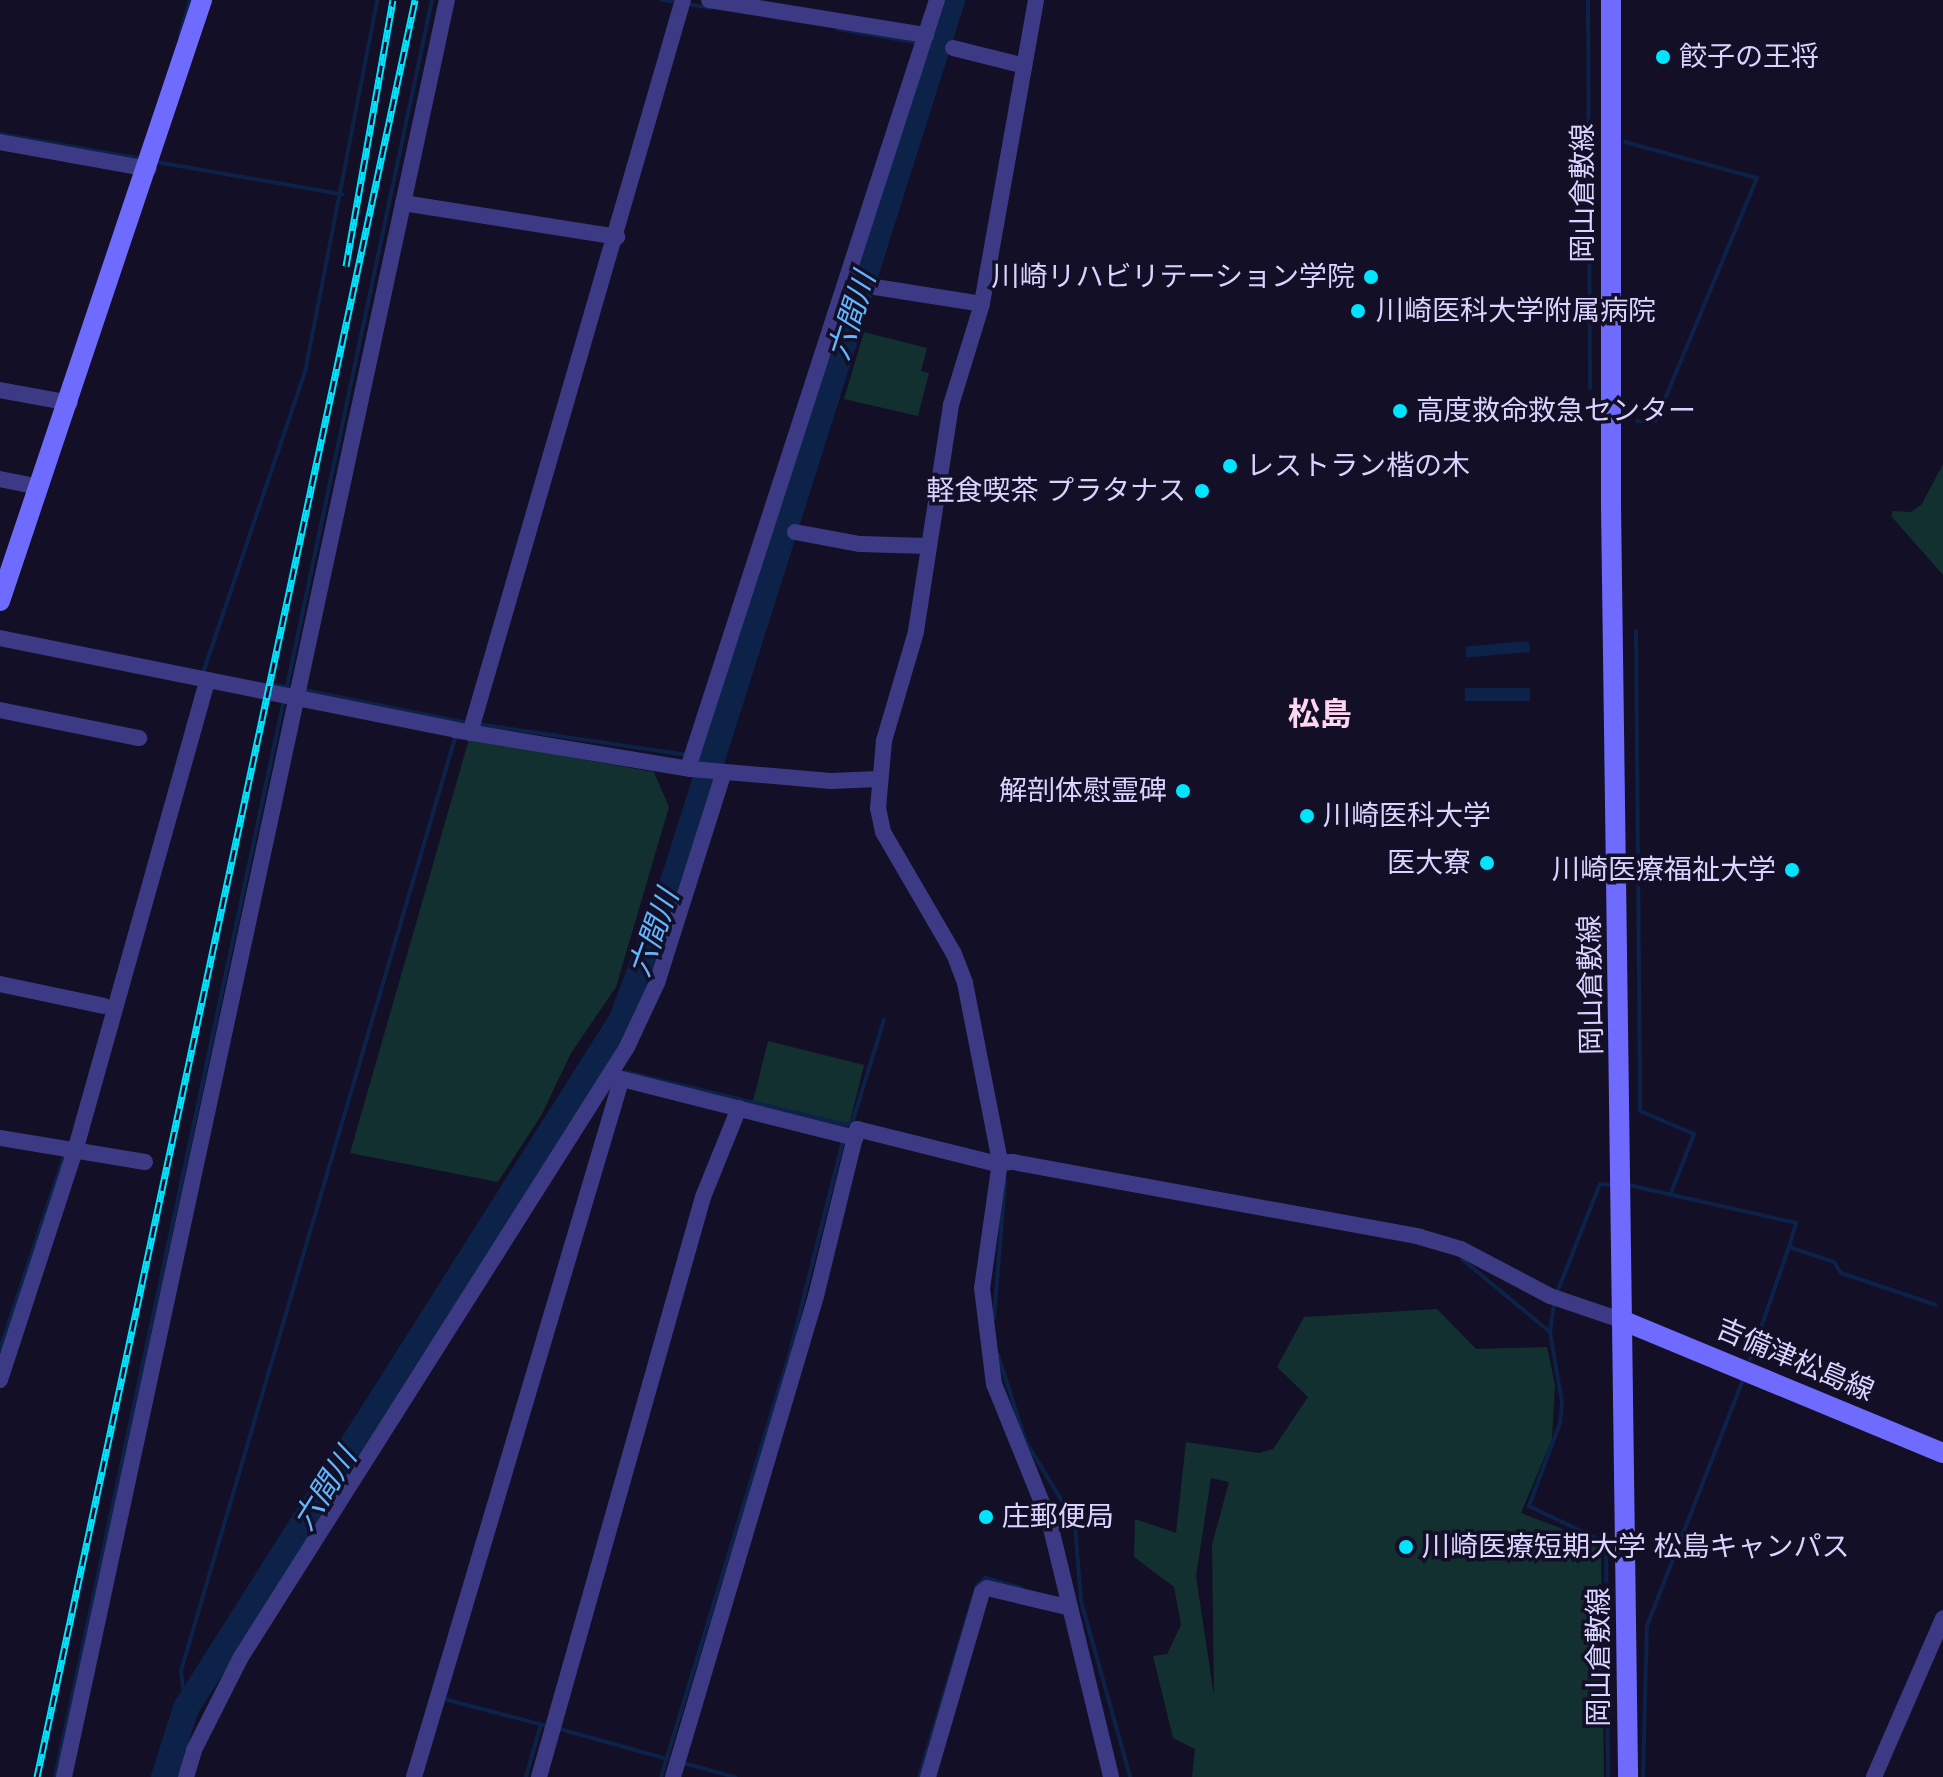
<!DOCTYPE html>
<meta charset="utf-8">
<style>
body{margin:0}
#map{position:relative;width:1943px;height:1777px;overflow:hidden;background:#130f26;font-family:Poppins,"Noto Sans JP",sans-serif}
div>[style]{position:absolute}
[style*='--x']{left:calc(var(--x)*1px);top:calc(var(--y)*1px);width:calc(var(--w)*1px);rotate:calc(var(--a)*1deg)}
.green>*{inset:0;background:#12302f;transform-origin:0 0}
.water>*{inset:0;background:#0c2248;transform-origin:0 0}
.stream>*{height:4px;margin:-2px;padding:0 2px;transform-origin:2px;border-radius:2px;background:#0c2248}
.river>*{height:26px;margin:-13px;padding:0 13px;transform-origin:13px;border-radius:13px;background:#0c2248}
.street>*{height:16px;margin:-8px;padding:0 8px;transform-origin:8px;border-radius:8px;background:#3d3a85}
.secondary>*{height:20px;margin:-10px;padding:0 10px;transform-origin:10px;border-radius:10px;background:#6f6bff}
.rail>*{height:7px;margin-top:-3.5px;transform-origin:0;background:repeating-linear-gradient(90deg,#130f26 0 12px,#00e5ff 0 24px);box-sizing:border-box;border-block:2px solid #00e5ff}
.dots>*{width:22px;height:22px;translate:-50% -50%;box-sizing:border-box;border:4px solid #130f26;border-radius:50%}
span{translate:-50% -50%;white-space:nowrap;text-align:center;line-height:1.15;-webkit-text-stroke:7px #130f26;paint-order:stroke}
.poi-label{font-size:28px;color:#d9d4ff}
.left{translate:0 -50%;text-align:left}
.right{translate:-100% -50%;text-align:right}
.street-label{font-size:28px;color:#d9d4ff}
.water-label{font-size:30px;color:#62b6ff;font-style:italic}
.quarter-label{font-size:32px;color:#ffd6f0;font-weight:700}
</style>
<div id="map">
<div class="green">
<div style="clip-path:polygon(864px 332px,927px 348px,921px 371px,929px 373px,918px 416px,844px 399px)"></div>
<div style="clip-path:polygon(1943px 464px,1943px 575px,1891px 516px,1893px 511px,1911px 512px,1922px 504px)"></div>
<div style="clip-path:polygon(469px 739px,654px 772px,669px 807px,616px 987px,571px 1053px,542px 1114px,498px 1182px,350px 1153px)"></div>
<div style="left:768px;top:1041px;width:99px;height:63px;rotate:14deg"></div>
<div style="clip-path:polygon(evenodd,1437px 1309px,1476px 1349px,1547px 1347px,1555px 1385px,1552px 1439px,1521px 1513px,1597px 1542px,1601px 1550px,1604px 1777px,1192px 1777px,1195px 1749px,1173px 1738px,1153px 1656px,1167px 1654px,1181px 1625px,1174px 1587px,1134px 1557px,1135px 1519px,1176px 1533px,1186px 1442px,1259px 1453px,1273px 1449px,1308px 1397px,1277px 1367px,1304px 1317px,1437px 1309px,1211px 1478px,1229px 1482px,1212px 1545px,1214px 1696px,1196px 1576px,1211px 1478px)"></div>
</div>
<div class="water">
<div style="left:1529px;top:641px;width:11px;height:64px;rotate:85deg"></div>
<div style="left:1465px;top:688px;width:65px;height:13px"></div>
</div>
<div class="stream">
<div style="--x:662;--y:0;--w:14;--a:8"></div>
<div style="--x:1588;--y:0;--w:388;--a:89.7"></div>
<div style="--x:688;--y:4;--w:23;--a:10"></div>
<div style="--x:838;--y:29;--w:83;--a:9.7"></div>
<div style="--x:180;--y:35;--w:36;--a:-74"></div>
<div style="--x:929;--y:44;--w:10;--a:11"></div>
<div style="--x:0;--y:134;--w:145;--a:9.9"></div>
<div style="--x:1625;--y:142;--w:137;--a:15.3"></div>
<div style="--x:1757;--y:178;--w:263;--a:112.6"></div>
<div style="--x:1656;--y:421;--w:19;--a:180"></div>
<div style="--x:156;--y:162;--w:189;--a:9.8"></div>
<div style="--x:1636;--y:631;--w:480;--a:89.5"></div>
<div style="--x:1640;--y:1111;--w:59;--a:23.1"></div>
<div style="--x:1694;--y:1134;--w:63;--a:111.3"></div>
<div style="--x:203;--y:673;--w:318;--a:-71.3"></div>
<div style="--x:305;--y:372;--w:379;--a:-79"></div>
<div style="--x:275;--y:685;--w:21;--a:11"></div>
<div style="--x:304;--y:690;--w:167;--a:11.4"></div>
<div style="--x:286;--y:691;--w:706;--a:-78.07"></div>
<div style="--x:477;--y:724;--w:211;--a:8.4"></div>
<div style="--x:695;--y:756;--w:13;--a:9"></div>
<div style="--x:599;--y:1063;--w:11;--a:27"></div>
<div style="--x:626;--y:1072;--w:227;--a:13.5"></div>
<div style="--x:847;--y:1125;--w:8;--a:-40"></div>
<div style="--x:853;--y:1120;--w:105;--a:-72.8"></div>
<div style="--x:1628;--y:1185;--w:172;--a:12.7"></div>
<div style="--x:1796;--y:1223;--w:25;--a:106"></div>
<div style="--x:1789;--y:1247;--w:47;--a:18.4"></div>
<div style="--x:1834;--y:1262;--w:13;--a:58"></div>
<div style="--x:1841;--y:1273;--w:100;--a:18.6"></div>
<div style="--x:1462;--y:1259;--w:114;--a:39.7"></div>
<div style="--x:1556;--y:1295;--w:119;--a:-68.4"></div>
<div style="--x:1600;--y:1184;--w:16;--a:4"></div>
<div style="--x:1554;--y:1304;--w:28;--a:98"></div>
<div style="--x:1550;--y:1332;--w:71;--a:80.3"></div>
<div style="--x:1562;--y:1402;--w:21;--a:95"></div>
<div style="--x:1560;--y:1423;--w:89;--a:110.5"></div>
<div style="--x:1529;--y:1506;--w:85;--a:25.7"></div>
<div style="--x:1606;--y:1543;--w:234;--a:89.5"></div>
<div style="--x:994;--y:1318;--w:138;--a:-85.4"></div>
<div style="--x:0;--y:1349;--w:206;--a:-71.6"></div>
<div style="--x:998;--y:1355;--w:91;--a:72.2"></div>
<div style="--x:1026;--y:1442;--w:69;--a:58.6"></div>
<div style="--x:1062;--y:1501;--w:16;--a:40"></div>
<div style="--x:1074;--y:1511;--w:90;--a:85.6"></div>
<div style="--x:1081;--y:1601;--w:183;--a:74.4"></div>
<div style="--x:1750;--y:1359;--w:119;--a:-70.8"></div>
<div style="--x:444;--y:1699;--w:106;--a:14.7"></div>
<div style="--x:186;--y:1708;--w:37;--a:-98"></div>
<div style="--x:181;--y:1671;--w:976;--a:-73.63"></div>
<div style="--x:556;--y:1728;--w:115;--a:15.6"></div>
<div style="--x:683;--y:1763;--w:54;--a:15.1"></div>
<div style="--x:55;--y:1777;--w:1101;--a:-78"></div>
<div style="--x:526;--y:1777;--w:55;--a:-74.2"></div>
<div style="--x:661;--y:1777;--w:448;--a:-73.1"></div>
<div style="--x:791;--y:1348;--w:213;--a:-75.9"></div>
<div style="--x:919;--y:1777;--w:201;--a:-73.2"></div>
<div style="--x:977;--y:1585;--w:11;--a:-38"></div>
<div style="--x:986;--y:1578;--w:37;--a:16"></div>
<div style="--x:1643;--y:1777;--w:151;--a:-88.5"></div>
<div style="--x:1647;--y:1626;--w:264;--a:-68.7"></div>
</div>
<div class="river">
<div style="--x:164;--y:1777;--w:72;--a:-72.3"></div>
<div style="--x:186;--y:1708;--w:813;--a:-57.66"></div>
<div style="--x:621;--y:1021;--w:135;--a:-69.1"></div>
<div style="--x:669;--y:895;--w:939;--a:-72.45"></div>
</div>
<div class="street">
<div style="--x:709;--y:0;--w:220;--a:9.2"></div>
<div style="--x:1036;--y:0;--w:309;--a:100.1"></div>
<div style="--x:982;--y:304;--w:106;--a:107.1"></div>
<div style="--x:951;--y:405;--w:230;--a:98.8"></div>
<div style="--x:916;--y:632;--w:114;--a:106.4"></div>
<div style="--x:884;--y:741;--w:67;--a:95.1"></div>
<div style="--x:878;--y:808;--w:25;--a:78"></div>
<div style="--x:883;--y:832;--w:141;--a:59.8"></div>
<div style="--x:954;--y:954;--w:31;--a:69"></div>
<div style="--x:965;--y:983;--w:182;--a:78.9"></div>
<div style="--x:1000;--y:1162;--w:127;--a:98.1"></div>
<div style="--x:982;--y:1288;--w:97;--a:82.9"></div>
<div style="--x:994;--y:1384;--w:147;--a:68"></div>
<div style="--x:1049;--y:1520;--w:264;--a:76.4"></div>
<div style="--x:953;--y:48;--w:70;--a:14"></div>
<div style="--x:0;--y:142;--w:151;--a:10.3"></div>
<div style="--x:403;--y:203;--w:217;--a:9"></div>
<div style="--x:875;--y:287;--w:108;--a:9"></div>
<div style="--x:0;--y:390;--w:71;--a:10.5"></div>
<div style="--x:0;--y:479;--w:41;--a:11.3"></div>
<div style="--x:795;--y:532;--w:66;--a:10.5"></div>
<div style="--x:860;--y:544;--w:67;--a:1.7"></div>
<div style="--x:0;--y:638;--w:464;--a:11.4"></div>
<div style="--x:455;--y:730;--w:239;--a:9.4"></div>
<div style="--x:691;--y:769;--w:140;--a:4.9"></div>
<div style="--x:830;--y:781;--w:49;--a:-2.3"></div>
<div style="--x:0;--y:710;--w:142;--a:11.4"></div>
<div style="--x:470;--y:733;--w:763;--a:-73.8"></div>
<div style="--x:688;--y:768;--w:807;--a:-72.04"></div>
<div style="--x:0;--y:984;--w:106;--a:11.9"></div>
<div style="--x:614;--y:1077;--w:249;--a:14.2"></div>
<div style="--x:0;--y:1138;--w:147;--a:9.4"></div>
<div style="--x:0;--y:1380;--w:248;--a:-71.9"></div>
<div style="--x:77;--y:1144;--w:480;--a:-74.3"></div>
<div style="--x:64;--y:1777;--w:1818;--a:-77.84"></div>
<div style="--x:186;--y:1777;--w:28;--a:-73"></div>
<div style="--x:194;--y:1750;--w:104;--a:-63.2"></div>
<div style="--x:241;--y:1657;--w:722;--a:-57.67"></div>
<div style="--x:627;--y:1047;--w:71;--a:-64.9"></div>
<div style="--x:657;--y:983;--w:221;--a:-72.4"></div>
<div style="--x:414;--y:1777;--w:726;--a:-73.44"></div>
<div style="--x:539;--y:1777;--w:603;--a:-74.21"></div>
<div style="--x:703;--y:1197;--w:96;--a:-68"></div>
<div style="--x:673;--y:1777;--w:502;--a:-73.44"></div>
<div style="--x:816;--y:1296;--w:172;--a:-76.2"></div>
<div style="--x:857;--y:1129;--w:140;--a:14"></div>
<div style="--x:993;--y:1163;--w:20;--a:-3"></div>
<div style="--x:1013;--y:1162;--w:414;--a:10.4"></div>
<div style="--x:1420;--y:1237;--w:43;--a:16.3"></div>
<div style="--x:1461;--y:1249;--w:101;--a:27.8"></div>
<div style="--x:1550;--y:1296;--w:78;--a:18.7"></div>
<div style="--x:928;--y:1777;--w:193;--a:-73.7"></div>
<div style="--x:982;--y:1592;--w:6;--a:-39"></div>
<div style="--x:987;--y:1588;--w:82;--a:13.4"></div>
<div style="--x:1874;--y:1777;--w:173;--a:-66.5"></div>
</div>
<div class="secondary">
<div style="--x:1611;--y:0;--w:506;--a:90"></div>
<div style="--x:1611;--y:506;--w:1271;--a:89.23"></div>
<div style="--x:0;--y:601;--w:634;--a:-71.42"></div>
<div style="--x:1624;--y:1321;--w:345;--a:22.5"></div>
</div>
<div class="rail">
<div style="--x:346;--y:266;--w:270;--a:-80"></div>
<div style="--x:37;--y:1777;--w:1817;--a:-77.99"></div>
</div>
<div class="dots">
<div style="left:1663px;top:57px;background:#00e5ff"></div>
<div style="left:1371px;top:277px;background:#00e5ff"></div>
<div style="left:1358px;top:311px;background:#00e5ff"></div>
<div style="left:1400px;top:411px;background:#00e5ff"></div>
<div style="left:1230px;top:466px;background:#00e5ff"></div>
<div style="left:1202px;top:491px;background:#00e5ff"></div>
<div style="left:1183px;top:791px;background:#00e5ff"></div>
<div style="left:1307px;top:816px;background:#00e5ff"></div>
<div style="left:1487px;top:863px;background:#00e5ff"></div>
<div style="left:1792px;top:870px;background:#00e5ff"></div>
<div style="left:986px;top:1517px;background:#00e5ff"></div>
<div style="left:1406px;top:1547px;background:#00e5ff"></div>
</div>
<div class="poi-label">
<span class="left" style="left:1679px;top:57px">餃子の王将</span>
<span class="right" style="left:1355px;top:277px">川崎リハビリテーション学院</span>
<span class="left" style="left:1376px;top:311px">川崎医科大学附属病院</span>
<span class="left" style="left:1416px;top:411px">高度救命救急センター</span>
<span class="left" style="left:1246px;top:466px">レストラン楷の木</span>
<span class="right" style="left:1186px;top:491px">軽食喫茶 プラタナス</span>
<span class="right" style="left:1167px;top:791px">解剖体慰霊碑</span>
<span class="left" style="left:1323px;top:816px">川崎医科大学</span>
<span class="right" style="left:1471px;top:863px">医大寮</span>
<span class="right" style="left:1776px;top:870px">川崎医療福祉大学</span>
<span class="left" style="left:1002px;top:1517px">庄郵便局</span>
<span class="left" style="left:1422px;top:1547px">川崎医療短期大学 松島キャンパス</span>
</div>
<div class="street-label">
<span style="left:1583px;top:193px;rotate:-90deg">岡山倉敷線</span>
<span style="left:1591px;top:985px;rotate:-91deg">岡山倉敷線</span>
<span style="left:1795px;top:1360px;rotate:23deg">吉備津松島線</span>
<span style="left:1599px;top:1657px;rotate:-90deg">岡山倉敷線</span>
</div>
<div class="water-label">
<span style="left:852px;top:316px;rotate:-72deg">六間川</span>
<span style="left:654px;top:933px;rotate:-70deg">六間川</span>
<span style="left:325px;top:1489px;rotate:-58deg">六間川</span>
</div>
<div class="quarter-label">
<span style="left:1320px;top:714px">松島</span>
</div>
</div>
